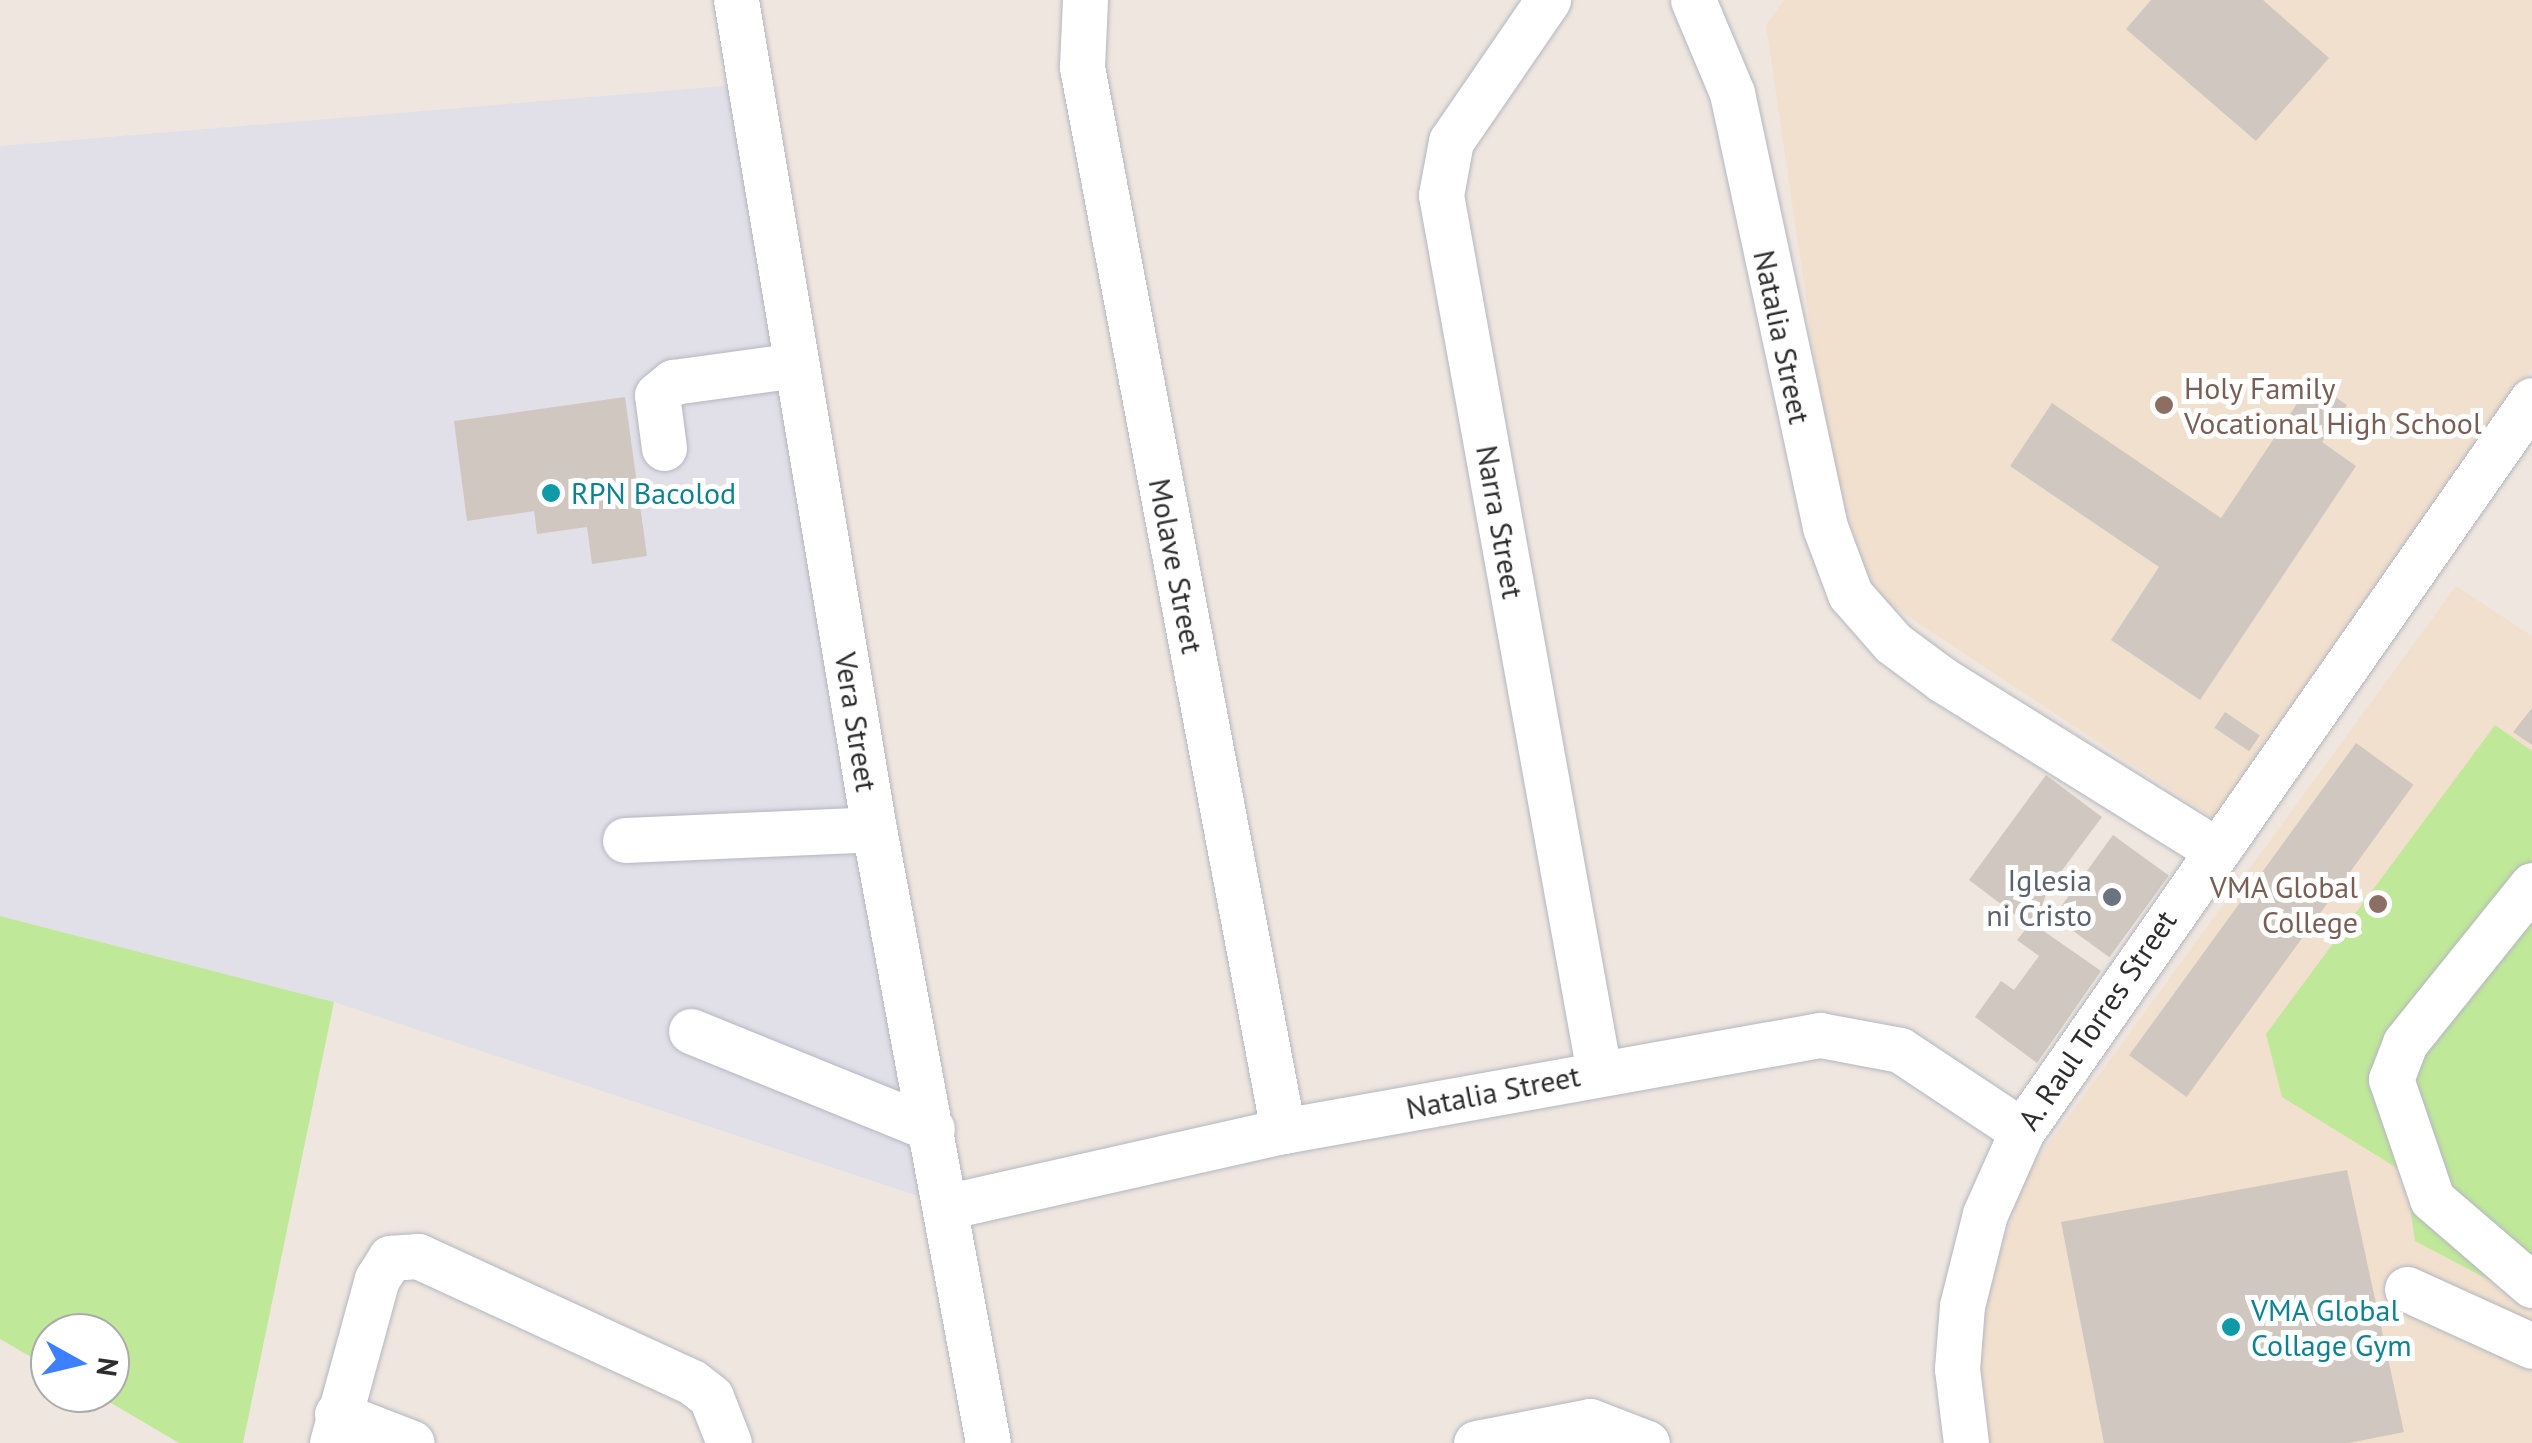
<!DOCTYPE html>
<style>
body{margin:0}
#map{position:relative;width:2532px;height:1443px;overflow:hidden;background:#efe6df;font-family:"PT Sans",sans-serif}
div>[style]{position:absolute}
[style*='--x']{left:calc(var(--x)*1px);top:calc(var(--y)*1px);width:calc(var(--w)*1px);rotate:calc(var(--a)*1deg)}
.industrial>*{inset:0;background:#e1e0e8}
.education>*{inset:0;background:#f1e0ce}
.green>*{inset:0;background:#c0e899}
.building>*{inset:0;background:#cfc7c0;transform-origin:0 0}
.roads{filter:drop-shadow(0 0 2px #b3b7c1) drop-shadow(0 0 2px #b3b7c1)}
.minor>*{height:45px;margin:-22.5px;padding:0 22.5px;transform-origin:22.5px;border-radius:22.5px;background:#fff}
.dots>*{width:28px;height:28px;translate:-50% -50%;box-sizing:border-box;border:5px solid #fff;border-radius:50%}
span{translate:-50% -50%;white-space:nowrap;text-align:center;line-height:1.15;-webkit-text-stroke:10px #fff;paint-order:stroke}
.street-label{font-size:30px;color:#2d2d2d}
.education-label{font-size:30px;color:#785e54}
.left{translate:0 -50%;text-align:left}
.right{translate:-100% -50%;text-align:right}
.culture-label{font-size:30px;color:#0d838f}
.worship-label{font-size:30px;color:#5b616d}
.north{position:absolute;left:30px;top:1313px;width:100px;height:100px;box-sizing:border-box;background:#fff;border:2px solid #ababab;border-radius:50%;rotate:98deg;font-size:28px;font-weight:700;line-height:40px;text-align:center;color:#2d2d2d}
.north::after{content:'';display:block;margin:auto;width:35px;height:45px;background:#3c7fff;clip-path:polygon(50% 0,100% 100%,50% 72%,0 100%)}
</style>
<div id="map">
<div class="industrial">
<div style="clip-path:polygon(735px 85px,921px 1197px,334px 1002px,0 916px,0 146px)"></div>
</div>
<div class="education">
<div style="clip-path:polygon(1784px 0,2532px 0,2532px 368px,2215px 819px,1871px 592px,1827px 441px,1766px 25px)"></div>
<div style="clip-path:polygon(2456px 586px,2532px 636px,2532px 1443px,1985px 1443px,1975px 1386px,1978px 1314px,2028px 1172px)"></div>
</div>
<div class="green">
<div style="clip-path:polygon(2495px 725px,2532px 751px,2532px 1263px,2512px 1292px,2415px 1241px,2405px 1173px,2282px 1097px,2266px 1034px)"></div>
<div style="clip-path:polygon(0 916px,334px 1002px,243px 1443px,179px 1443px,94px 1393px,110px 1393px,110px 1333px,50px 1333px,50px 1368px,0 1339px)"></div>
</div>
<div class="building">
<div style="clip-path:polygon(2151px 0,2263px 0,2329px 58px,2256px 141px,2126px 29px)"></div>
<div style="clip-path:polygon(2312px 381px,2347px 405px,2322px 442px,2356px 466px,2200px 700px,2111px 640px,2159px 567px,2010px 466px,2052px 403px,2221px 518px)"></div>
<div style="clip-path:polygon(625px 397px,647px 556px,592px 564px,587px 527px,537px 534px,534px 511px,467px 521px,454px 421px)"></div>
<div style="clip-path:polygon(2532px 708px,2532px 745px,2513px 732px)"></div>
<div style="left:2225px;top:712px;width:42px;height:19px;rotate:34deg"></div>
<div style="left:2356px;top:743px;width:71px;height:386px;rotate:36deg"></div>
<div style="clip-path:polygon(2046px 775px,2102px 817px,2048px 889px,2035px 925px,2101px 971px,2037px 1063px,1975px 1017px,2001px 981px,2014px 990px,2039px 956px,2017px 940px,2029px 925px,1969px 880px)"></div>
<div style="left:2113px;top:835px;width:69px;height:101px;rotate:36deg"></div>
<div style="clip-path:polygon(2347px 1170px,2404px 1432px,2349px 1443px,2104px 1443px,2061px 1222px)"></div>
</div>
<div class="roads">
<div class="minor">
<div style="--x:736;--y:0;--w:840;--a:80.55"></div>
<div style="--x:874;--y:829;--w:624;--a:79.48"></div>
<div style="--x:1085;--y:0;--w:67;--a:92.6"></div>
<div style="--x:1082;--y:67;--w:1083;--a:79.3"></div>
<div style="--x:1548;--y:0;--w:171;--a:124.5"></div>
<div style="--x:1451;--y:141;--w:55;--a:100.5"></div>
<div style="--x:1441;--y:195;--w:891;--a:79.79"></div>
<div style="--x:1693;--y:0;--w:101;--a:67.2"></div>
<div style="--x:1732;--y:93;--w:444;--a:77.9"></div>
<div style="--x:1825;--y:527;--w:72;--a:69.5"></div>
<div style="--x:1850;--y:594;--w:65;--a:48.7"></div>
<div style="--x:1893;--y:643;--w:62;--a:36.5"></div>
<div style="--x:1943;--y:680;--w:318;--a:31.9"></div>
<div style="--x:664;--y:448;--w:53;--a:-97.5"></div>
<div style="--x:657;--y:395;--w:21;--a:-39"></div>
<div style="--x:673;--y:382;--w:125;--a:-7.8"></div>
<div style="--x:625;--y:840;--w:249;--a:-2.5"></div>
<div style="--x:2532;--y:885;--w:203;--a:128.8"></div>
<div style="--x:2405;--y:1043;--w:39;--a:111"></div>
<div style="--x:2391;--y:1079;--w:127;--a:71.1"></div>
<div style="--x:2432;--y:1199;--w:132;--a:40.7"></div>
<div style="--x:691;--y:1031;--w:260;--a:22.1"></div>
<div style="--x:945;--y:1207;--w:346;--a:-12.7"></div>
<div style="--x:1283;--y:1131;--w:546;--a:-10.14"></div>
<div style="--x:1820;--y:1035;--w:81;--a:10.6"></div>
<div style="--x:1900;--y:1050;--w:146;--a:33.6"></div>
<div style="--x:2407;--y:1289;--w:137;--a:24.5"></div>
<div style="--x:337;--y:1414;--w:80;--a:21.1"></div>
<div style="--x:332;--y:1443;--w:170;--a:-74.7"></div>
<div style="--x:377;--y:1279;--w:25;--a:-58"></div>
<div style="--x:390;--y:1258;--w:28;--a:-4"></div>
<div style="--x:418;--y:1256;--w:302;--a:24.7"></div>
<div style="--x:692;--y:1382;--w:24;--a:38"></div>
<div style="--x:711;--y:1397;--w:49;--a:68.6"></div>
<div style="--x:1476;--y:1443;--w:116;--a:-10.9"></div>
<div style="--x:1590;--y:1421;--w:61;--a:21.1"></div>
<div style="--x:1966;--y:1443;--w:75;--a:-96.9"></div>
<div style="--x:1957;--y:1369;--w:63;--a:-85.5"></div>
<div style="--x:1962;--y:1306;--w:95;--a:-76"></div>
<div style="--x:1985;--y:1214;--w:91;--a:-66"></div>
<div style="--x:2022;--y:1131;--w:891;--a:-55.1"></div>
</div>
</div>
<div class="dots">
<div style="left:2164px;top:405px;background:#8d6e63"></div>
<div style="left:551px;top:493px;background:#0f9aa8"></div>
<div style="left:2112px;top:897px;background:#6b7280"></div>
<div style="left:2378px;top:904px;background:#8d6e63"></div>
<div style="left:2231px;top:1327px;background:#0f9aa8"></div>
</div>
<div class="street-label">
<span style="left:1782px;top:337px;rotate:78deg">Natalia Street</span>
<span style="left:1500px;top:522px;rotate:80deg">Narra Street</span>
<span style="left:1176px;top:566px;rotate:79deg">Molave Street</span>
<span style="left:856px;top:722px;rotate:81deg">Vera Street</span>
<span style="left:2097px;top:1020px;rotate:-56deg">A. Raul Torres Street</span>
<span style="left:1493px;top:1092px;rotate:-11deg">Natalia Street</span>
</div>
<div class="education-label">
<span class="left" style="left:2184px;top:405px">Holy Family<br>Vocational High School</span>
<span class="right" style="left:2358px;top:904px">VMA Global<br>College</span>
</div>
<div class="culture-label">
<span class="left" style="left:571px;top:493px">RPN Bacolod</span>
<span class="left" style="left:2251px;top:1327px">VMA Global<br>Collage Gym</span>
</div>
<div class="worship-label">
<span class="right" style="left:2092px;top:897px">Iglesia<br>ni Cristo</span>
</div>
<div class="north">N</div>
</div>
